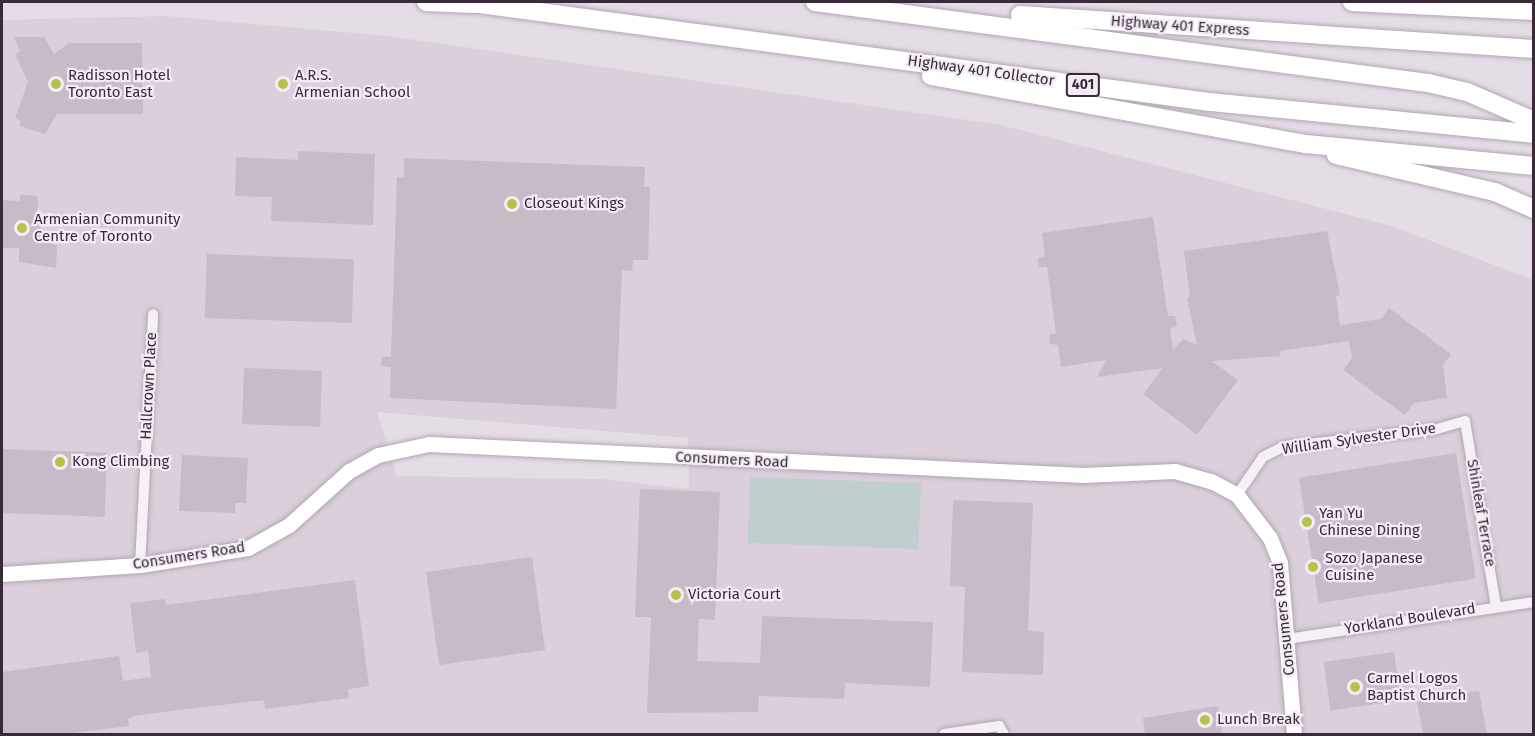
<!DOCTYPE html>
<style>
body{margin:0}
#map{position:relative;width:1535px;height:736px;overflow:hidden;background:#e5dde6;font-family:"Fira Sans",sans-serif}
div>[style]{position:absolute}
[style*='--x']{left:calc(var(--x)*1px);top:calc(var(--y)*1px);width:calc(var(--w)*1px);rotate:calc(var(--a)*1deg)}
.built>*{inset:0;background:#dacfdb}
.green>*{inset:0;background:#bfcfcf;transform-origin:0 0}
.building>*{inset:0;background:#c7bbc8;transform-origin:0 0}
.roads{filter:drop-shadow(0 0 2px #b2a7b3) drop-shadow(0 0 2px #b2a7b3)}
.street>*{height:10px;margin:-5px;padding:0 5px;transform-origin:5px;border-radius:5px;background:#f4f0f5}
.secondary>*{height:15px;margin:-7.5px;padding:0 7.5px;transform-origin:7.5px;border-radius:7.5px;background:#fff}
.highway>*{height:18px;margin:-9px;padding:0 9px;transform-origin:9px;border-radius:9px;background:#fff}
.dots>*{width:16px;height:16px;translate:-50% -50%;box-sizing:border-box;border:3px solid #f3ecf4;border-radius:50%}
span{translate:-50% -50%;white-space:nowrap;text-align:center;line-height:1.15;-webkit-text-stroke:4.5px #f3ecf4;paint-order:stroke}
.shield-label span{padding:2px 4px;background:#f3ecf4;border:2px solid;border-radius:4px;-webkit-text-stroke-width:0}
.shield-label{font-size:14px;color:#3a283b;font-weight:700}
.street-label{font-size:15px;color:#3a283b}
.poi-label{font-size:15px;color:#3a283b}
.left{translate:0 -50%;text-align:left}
.frame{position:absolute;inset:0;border:3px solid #3a283b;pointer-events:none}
</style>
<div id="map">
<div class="built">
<div style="clip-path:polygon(evenodd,166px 16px,388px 36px,1001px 125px,1392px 226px,1533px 280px,1533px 734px,2px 734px,2px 20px,166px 16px,377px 412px,688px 438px,689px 489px,601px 479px,397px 476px,377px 412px)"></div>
</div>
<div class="green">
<div style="left:750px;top:477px;width:171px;height:66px;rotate:2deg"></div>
</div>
<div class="building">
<div style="clip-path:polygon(14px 37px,44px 37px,54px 54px,69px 43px,142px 43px,143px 114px,57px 114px,45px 134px,19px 126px,21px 121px,15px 118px,28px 82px,15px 54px,20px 51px)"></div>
<div style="clip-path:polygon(298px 151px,375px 154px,373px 225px,271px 221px,272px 197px,235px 196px,236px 157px,298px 160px)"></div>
<div style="clip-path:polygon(404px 158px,645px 167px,644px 187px,650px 187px,648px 260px,633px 260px,632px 271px,622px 270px,616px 409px,390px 398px,391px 367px,381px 366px,382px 357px,391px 357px,397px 177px,404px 178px)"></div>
<div style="clip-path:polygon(20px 195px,37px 196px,42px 240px,57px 245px,56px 268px,19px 262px,19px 248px,2px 248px,2px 200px,20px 201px)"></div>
<div style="clip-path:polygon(1153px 217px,1168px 316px,1175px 316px,1177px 326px,1170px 329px,1173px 349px,1184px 339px,1197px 345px,1187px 298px,1190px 297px,1184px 251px,1327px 231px,1340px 295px,1336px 296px,1340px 325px,1381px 319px,1389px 308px,1451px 354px,1443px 365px,1447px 398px,1414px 403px,1405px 415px,1343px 370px,1352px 358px,1349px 341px,1280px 351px,1280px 356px,1212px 361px,1238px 380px,1197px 435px,1143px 394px,1163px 368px,1097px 377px,1106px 360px,1061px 367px,1058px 345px,1050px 344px,1049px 335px,1056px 333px,1047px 267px,1039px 267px,1038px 258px,1045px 256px,1042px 233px)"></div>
<div style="left:207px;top:254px;width:147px;height:64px;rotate:2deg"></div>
<div style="left:244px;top:368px;width:78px;height:56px;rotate:2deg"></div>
<div style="left:2px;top:449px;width:105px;height:64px;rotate:2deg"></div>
<div style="left:1456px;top:453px;width:127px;height:159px;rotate:81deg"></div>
<div style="clip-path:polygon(182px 455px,248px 458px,246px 503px,235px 503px,235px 513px,179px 511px)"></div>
<div style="clip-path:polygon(640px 489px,720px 492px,715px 620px,699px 619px,697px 661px,760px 663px,762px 616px,933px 622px,930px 687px,845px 683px,844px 699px,759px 696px,758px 712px,647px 713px,651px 617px,635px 617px)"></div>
<div style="clip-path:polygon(953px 500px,1033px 503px,1028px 631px,1044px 632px,1043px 675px,962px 672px,965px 587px,950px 586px)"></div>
<div style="left:532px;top:557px;width:94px;height:107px;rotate:82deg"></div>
<div style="clip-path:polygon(355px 580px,369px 686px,348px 689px,349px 698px,265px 709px,264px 700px,179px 710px,134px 716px,128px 719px,129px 726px,65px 734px,2px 734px,2px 672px,119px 656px,123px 681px,151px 677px,148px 651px,136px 653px,130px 603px,165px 599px,166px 605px)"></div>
<div style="left:1394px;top:652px;width:49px;height:71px;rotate:82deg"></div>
<div style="clip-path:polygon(1479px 691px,1487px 734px,1423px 734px,1417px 701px)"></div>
<div style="clip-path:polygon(1218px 706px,1222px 734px,1145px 734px,1143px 718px)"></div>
</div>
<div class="roads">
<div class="street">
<div style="--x:1237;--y:495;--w:46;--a:-55.6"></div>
<div style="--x:1263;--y:457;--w:22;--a:-27"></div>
<div style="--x:1283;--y:447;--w:155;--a:-6.7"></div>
<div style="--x:1437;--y:429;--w:29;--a:-16"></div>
<div style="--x:1465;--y:421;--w:188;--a:80.5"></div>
<div style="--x:140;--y:565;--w:251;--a:-87"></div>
<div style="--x:1287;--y:639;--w:250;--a:-8.5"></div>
<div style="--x:944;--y:734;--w:56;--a:-8.3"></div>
<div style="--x:999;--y:726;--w:9;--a:58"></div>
</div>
<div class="secondary">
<div style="--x:2;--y:574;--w:138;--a:-3.7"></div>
<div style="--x:140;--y:565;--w:109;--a:-8.9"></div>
<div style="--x:248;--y:548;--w:47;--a:-29.3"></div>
<div style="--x:289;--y:525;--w:81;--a:-42"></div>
<div style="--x:349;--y:471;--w:33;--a:-29"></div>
<div style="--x:378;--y:455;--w:52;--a:-12.2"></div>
<div style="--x:429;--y:444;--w:655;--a:2.71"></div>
<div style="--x:1083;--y:475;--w:92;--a:-2.5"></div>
<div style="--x:1175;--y:471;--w:37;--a:16"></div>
<div style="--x:1211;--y:481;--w:30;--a:28"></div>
<div style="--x:1237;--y:495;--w:54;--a:52.5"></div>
<div style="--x:1270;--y:538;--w:27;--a:68"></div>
<div style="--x:1280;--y:563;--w:172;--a:85.3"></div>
</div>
<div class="highway">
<div style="--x:426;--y:2;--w:49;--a:2.3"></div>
<div style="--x:465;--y:2;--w:752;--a:7.65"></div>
<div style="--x:1210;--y:102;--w:326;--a:5.6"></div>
<div style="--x:815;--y:2;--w:618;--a:7.53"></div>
<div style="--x:1428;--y:83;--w:40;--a:13"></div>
<div style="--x:1467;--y:92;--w:73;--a:23.4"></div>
<div style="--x:1352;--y:2;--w:182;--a:2.8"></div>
<div style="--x:1020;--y:15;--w:515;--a:3.78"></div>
<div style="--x:931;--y:76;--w:381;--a:10.3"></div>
<div style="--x:1306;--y:144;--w:229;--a:5.5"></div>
<div style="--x:1336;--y:155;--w:163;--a:13.1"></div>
<div style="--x:1495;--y:192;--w:43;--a:23.6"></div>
</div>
</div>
<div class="dots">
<div style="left:56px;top:84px;background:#b4c449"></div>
<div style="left:283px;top:84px;background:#b4c449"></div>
<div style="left:512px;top:204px;background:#b4c449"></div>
<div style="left:22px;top:228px;background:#b4c449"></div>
<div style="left:60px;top:462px;background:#b4c449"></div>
<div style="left:1307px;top:522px;background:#b4c449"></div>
<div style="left:1313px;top:567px;background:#b4c449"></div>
<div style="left:676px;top:595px;background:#b4c449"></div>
<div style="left:1355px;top:687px;background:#b4c449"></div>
<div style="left:1205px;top:720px;background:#b4c449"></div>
</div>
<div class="shield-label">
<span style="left:1083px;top:85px">401</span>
</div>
<div class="street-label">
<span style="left:1180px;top:26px;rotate:4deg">Highway 401 Express</span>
<span style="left:981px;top:71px;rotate:8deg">Highway 401 Collector</span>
<span style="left:149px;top:386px;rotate:-87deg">Hallcrown Place</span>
<span style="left:1359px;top:439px;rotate:-8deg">William Sylvester Drive</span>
<span style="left:732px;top:460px;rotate:3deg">Consumers Road</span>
<span style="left:1481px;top:513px;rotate:80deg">Shinleaf Terrace</span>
<span style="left:189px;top:556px;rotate:-9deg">Consumers Road</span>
<span style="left:1284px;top:619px;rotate:-96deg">Consumers Road</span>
<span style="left:1410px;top:619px;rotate:-9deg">Yorkland Boulevard</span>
</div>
<div class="poi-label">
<span class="left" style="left:68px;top:84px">Radisson Hotel<br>Toronto East</span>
<span class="left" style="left:295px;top:84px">A.R.S.<br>Armenian School</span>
<span class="left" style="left:524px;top:204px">Closeout Kings</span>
<span class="left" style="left:34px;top:228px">Armenian Community<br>Centre of Toronto</span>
<span class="left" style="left:72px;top:462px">Kong Climbing</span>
<span class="left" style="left:1319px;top:522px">Yan Yu<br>Chinese Dining</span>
<span class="left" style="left:1325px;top:567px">Sozo Japanese<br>Cuisine</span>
<span class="left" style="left:688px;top:595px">Victoria Court</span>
<span class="left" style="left:1367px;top:687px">Carmel Logos<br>Baptist Church</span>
<span class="left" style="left:1217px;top:720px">Lunch Break</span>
</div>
<div class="frame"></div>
</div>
